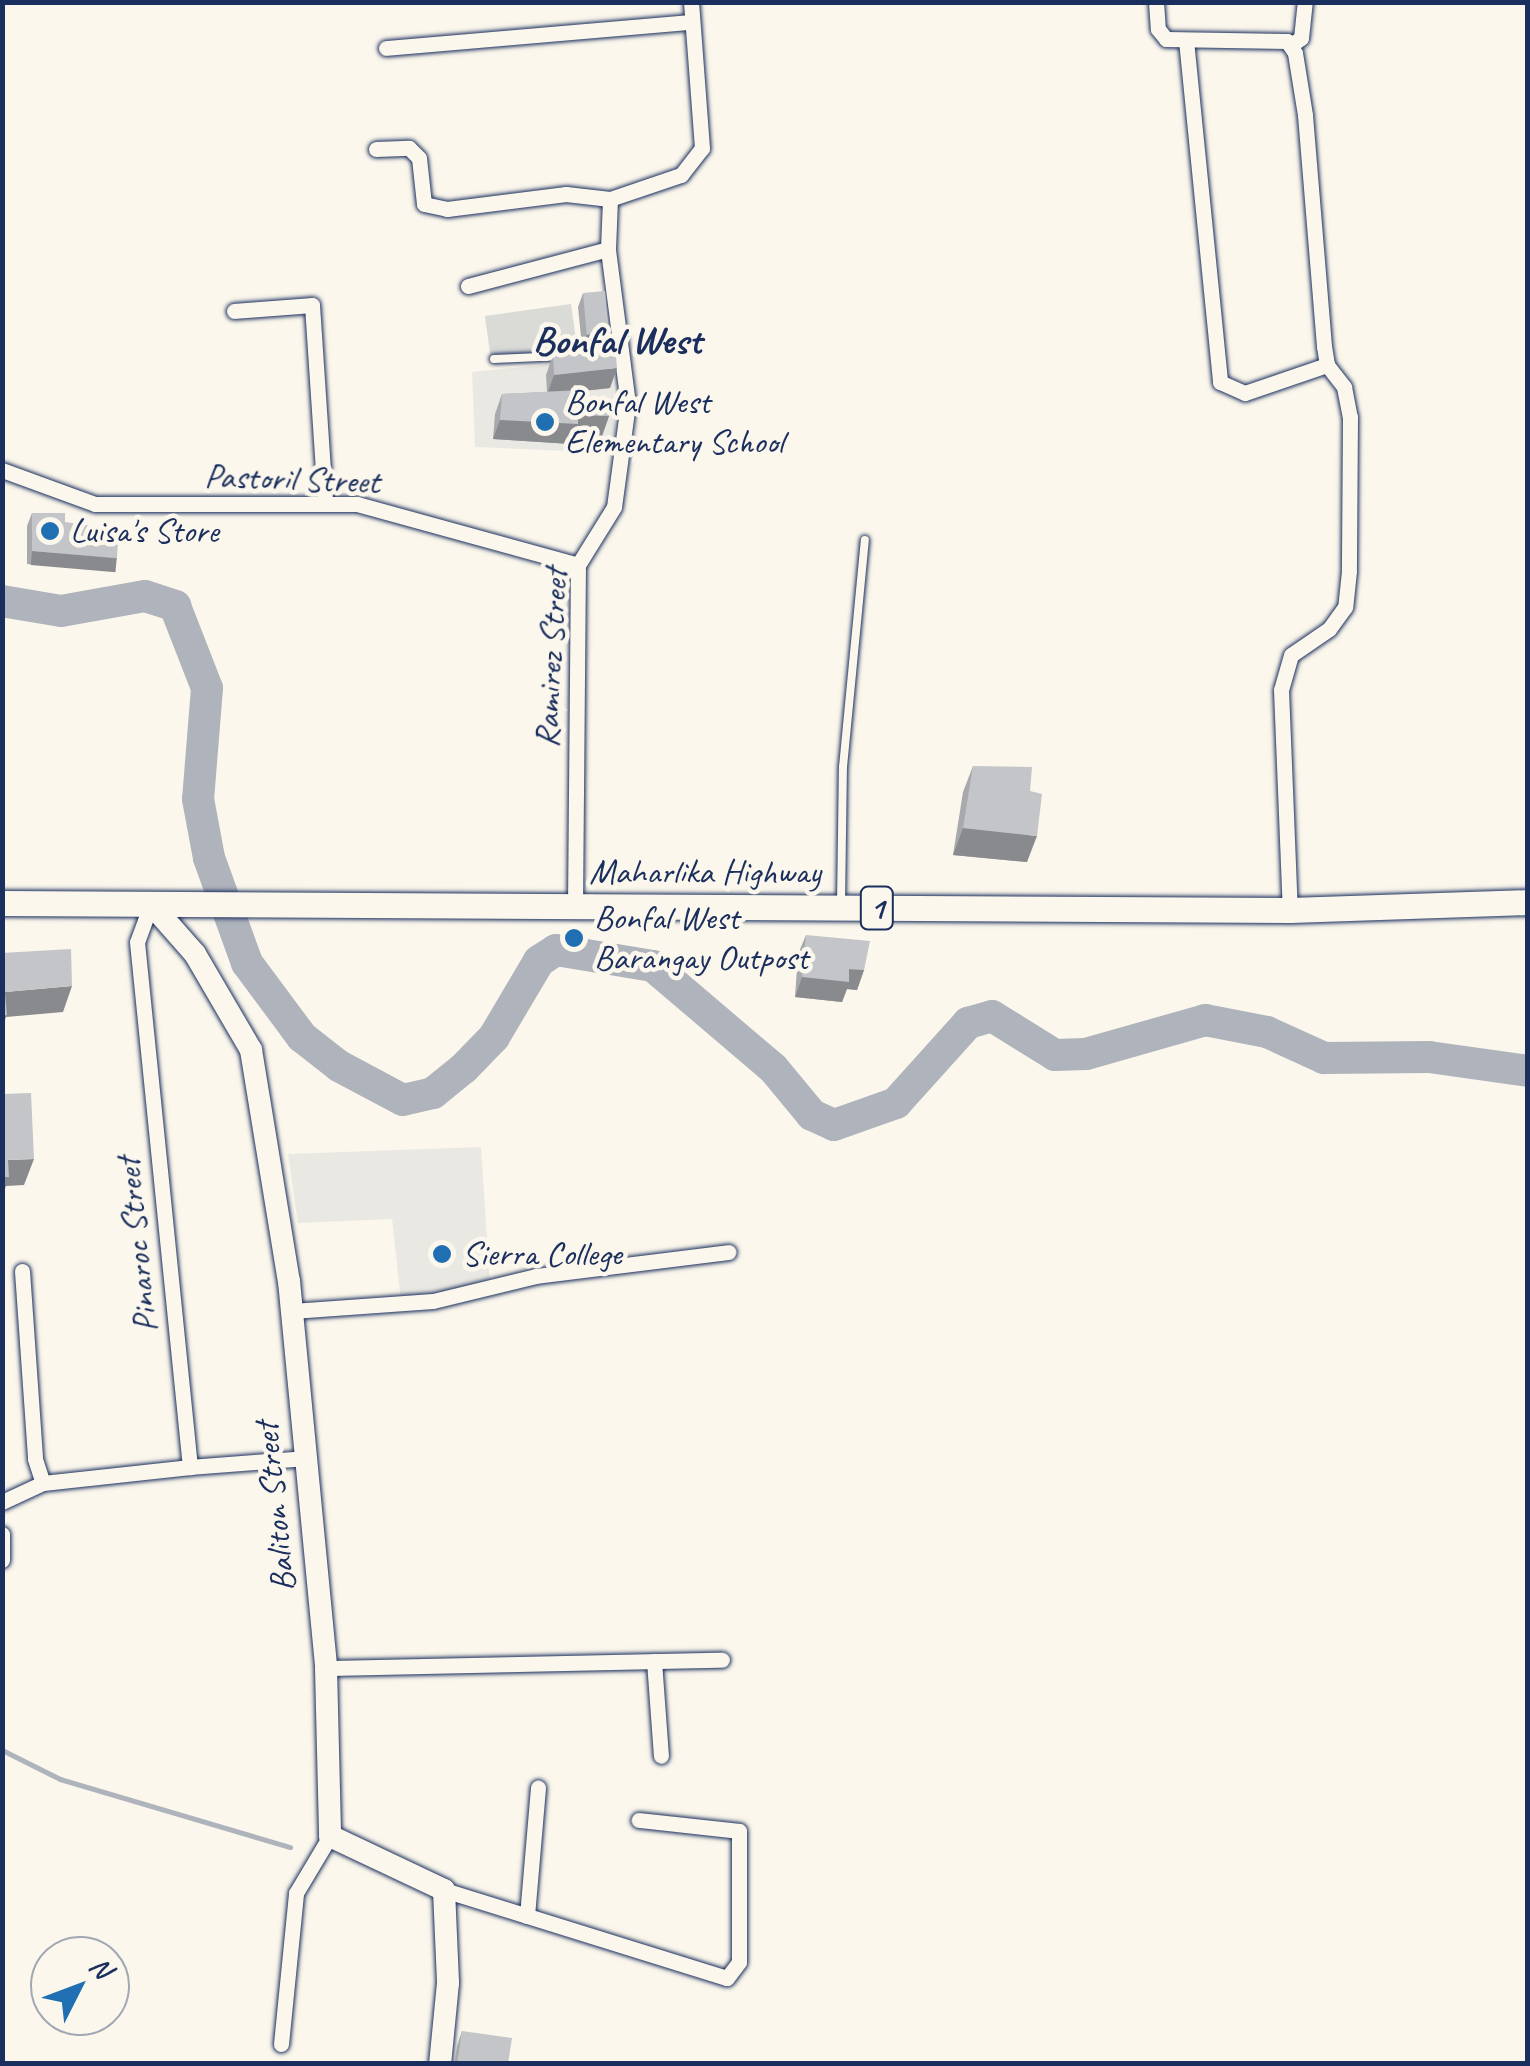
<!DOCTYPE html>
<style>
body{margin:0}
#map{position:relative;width:1530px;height:2066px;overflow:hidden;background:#fbf7ec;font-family:Caveat,sans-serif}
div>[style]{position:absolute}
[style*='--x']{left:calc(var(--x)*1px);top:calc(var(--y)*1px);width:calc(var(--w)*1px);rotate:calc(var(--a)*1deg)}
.built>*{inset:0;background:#eae8e2}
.green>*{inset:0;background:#dadad7;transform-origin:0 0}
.stream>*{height:5px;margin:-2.5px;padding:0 2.5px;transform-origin:2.5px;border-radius:2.5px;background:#afb3bb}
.river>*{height:32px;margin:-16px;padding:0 16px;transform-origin:16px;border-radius:16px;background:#afb3bb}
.roads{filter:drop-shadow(0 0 2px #1b2f5e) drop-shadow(0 0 2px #1b2f5e)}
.lane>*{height:8px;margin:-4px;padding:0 4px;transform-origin:4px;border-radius:4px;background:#fbf7ec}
.street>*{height:15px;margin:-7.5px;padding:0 7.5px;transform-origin:7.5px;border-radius:7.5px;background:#fbf7ec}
.secondary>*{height:22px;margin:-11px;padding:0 11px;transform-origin:11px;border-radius:11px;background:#fbf7ec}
.primary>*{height:25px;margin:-12.5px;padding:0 12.5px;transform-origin:12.5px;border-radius:12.5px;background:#fbf7ec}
.wall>*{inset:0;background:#a8a9ad}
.shaded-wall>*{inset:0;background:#888a8d;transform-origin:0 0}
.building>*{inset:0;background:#c3c5c9;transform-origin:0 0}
.dots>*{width:28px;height:28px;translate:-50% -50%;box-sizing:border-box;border:5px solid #fbf7ec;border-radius:50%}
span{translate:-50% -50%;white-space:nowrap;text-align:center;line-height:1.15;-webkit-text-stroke:9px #fbf7ec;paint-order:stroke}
.shield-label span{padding:2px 8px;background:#fbf7ec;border:2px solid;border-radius:8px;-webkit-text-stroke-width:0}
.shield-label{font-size:32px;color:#1b2f5e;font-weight:700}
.poi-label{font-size:35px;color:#1b2f5e}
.left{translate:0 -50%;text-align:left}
.street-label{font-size:35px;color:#1b2f5e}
.quarter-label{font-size:40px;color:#1b2f5e;font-weight:700}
.frame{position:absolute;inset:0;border:5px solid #1b2f5e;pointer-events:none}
.north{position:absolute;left:30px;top:1936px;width:100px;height:100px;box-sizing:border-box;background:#fbf7ec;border:2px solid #a1a7b3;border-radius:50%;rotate:48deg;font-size:28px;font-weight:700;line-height:40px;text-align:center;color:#1b2f5e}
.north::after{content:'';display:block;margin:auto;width:35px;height:45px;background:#1f6fb2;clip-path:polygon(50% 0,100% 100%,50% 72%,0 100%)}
</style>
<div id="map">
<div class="built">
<div style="clip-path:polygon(612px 358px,616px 453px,475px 447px,472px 372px)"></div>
<div style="clip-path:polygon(481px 1147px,490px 1285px,401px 1301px,392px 1219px,298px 1223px,288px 1154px)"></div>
</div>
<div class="green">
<div style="left:571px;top:304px;width:44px;height:87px;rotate:82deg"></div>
</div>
<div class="stream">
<div style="--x:2;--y:1750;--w:65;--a:26.6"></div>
<div style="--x:60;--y:1779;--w:240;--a:16.5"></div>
</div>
<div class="river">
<div style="--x:2;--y:601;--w:60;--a:9.6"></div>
<div style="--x:61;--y:611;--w:85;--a:-10.1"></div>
<div style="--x:145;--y:596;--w:32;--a:18"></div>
<div style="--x:175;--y:606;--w:88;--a:68.7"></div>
<div style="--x:207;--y:688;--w:111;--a:94.6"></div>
<div style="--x:198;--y:799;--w:60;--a:79.4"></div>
<div style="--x:209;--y:858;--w:112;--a:70.1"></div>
<div style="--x:247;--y:963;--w:92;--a:53.4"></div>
<div style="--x:302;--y:1037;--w:47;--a:38.1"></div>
<div style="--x:339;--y:1066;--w:72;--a:28"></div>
<div style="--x:403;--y:1100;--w:31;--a:-13"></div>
<div style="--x:433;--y:1093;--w:40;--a:-39"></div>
<div style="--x:464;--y:1068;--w:43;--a:-45.9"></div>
<div style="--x:494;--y:1037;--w:88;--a:-59.4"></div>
<div style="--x:539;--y:961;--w:20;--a:-33"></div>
<div style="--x:556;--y:950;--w:98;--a:9.4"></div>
<div style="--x:653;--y:966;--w:157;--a:40.4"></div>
<div style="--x:773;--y:1068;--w:61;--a:50.3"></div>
<div style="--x:812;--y:1115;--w:24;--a:24"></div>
<div style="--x:834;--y:1125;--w:66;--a:-19.5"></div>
<div style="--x:896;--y:1103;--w:108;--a:-48"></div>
<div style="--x:968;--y:1023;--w:25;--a:-16"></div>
<div style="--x:992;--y:1016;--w:74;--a:31.8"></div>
<div style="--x:1055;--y:1055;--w:31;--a:-2"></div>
<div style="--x:1086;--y:1054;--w:124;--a:-15.9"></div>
<div style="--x:1205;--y:1020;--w:63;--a:11"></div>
<div style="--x:1267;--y:1032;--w:63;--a:24.5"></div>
<div style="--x:1324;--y:1058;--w:105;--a:-0.5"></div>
<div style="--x:1429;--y:1057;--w:100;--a:8"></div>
</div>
<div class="roads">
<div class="lane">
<div style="--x:494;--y:359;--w:69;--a:-2.5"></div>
<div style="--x:841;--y:905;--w:138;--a:-89.2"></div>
<div style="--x:843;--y:767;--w:228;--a:-84.5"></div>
</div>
<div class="street">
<div style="--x:1156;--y:2;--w:27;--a:86"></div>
<div style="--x:1158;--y:29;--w:13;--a:51"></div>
<div style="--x:1166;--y:39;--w:121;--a:0.9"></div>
<div style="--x:1287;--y:41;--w:14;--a:56"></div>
<div style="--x:1295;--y:53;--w:63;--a:80.8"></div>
<div style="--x:1305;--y:115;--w:232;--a:85.3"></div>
<div style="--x:1324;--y:346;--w:19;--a:81"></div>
<div style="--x:1327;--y:365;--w:28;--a:52"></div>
<div style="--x:1344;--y:387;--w:31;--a:79"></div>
<div style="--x:1350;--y:417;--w:154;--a:90.4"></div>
<div style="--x:1349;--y:571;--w:36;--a:96"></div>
<div style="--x:1345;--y:607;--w:27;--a:126"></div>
<div style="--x:1329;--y:629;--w:46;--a:145.6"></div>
<div style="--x:1291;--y:655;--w:36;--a:106"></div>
<div style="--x:1281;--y:690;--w:220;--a:87.7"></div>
<div style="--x:1186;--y:40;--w:344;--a:84.3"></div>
<div style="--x:1220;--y:382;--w:27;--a:24"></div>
<div style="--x:1245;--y:393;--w:87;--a:-18.9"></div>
<div style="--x:1291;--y:45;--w:12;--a:-35"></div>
<div style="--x:1301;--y:38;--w:36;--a:-84"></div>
<div style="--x:386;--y:48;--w:307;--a:-4.9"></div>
<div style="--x:376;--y:149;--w:33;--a:-2"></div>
<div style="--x:409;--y:148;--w:14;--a:45"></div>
<div style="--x:419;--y:158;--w:46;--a:83.8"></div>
<div style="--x:424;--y:204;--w:24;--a:12"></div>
<div style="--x:447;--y:209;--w:120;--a:-7.2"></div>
<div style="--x:566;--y:194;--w:44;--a:6.5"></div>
<div style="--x:468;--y:286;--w:145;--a:-14.8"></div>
<div style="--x:234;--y:311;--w:78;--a:-4.4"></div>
<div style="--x:312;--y:305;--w:198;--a:86.2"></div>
<div style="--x:2;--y:470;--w:99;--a:20.1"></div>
<div style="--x:95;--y:504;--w:262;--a:0"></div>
<div style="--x:357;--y:504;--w:229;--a:15.4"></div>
<div style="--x:151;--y:904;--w:40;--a:110.2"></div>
<div style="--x:137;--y:942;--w:528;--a:84.24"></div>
<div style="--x:190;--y:1467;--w:116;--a:-4.4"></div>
<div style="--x:575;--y:907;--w:342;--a:-89.5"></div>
<div style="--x:578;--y:565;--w:68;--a:-58.2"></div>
<div style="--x:614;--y:507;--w:104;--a:-82.3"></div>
<div style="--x:628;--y:404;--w:156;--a:-97.4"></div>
<div style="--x:608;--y:249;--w:50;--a:-87.7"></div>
<div style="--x:610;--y:199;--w:75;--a:-18.7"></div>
<div style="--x:681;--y:175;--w:34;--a:-52"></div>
<div style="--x:702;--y:148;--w:146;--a:-94.3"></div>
<div style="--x:22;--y:1271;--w:188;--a:86"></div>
<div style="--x:35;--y:1459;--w:25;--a:72"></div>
<div style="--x:43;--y:1483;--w:148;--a:-6.2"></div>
<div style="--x:292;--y:1311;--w:141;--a:-4.1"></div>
<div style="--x:433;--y:1301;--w:106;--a:-13.6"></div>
<div style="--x:536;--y:1276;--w:194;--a:-7.1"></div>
<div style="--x:2;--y:1502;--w:45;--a:-24.9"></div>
<div style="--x:2;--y:1534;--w:26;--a:90"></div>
<div style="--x:654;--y:1661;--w:95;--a:85.8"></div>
<div style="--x:326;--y:1668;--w:396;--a:-1.2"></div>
<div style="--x:444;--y:1890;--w:296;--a:17.3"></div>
<div style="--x:727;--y:1978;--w:20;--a:-53"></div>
<div style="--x:739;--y:1962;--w:131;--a:-90"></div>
<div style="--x:739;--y:1831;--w:101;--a:-173.7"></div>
<div style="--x:527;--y:1916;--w:129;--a:-85.1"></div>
<div style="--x:281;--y:2044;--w:152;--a:-84.3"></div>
<div style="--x:296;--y:1893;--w:66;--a:-59.2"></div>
</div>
<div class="secondary">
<div style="--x:151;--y:904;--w:67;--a:48.7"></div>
<div style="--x:195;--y:954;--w:111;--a:59.7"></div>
<div style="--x:251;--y:1050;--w:234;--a:80.7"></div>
<div style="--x:289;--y:1281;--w:389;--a:84.5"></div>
<div style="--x:326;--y:1668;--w:168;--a:88.6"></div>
<div style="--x:330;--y:1836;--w:126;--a:25.3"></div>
<div style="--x:444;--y:1890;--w:93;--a:87.5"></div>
<div style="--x:448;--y:1983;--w:81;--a:95.6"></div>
</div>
<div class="primary">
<div style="--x:2;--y:903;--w:1288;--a:0.31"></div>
<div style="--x:1290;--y:910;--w:238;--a:-1.9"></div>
</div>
</div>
<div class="wall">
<div style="clip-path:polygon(583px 293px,609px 333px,605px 343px,610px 388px,580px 391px,580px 399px,609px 416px,602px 436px,574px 435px,571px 444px,493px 439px,495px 414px,502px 394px,547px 392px,546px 375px,553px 355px,586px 354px,589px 347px,582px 347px,578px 307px)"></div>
<div style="clip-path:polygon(32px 513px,99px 539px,117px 558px,112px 571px,27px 564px,27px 526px)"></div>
<div style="clip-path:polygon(973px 766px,1030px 791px,1027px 862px,953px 855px,963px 792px)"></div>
<div style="clip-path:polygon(806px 935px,864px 970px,857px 990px,847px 989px,842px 1002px,795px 997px,798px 954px)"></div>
<div style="clip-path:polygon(462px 2031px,508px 2064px,454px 2064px,457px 2046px)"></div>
</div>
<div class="shaded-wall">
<div style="clip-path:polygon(609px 333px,604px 346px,582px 347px,587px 334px)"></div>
<div style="clip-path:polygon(617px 368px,610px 388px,547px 395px,554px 375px)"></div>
<div style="clip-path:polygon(578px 415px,609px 416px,602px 436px,574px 435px,571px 444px,493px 439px,500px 420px)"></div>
<div style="left:32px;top:551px;width:85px;height:14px;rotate:5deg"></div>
<div style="clip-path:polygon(963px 828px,1037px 836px,1027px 862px,953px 855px)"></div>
<div style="clip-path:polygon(849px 969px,864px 970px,857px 990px,847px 989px,842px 1002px,795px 997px,802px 977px)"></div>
<div style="clip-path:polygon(72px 986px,63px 1012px,6px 1017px,2px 1028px,2px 998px,5px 992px)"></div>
<div style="clip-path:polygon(34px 1159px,24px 1185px,6px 1186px,2px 1195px,2px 1175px,8px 1160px)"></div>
</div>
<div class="building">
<div style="left:605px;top:291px;width:42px;height:22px;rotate:85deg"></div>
<div style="clip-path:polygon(590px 342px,615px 344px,617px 368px,554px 375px,553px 355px,586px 354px)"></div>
<div style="clip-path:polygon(580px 390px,580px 399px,609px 400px,609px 416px,578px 415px,578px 424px,500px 420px,502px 394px)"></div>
<div style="clip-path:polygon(32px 513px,65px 513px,65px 522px,100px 527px,99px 539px,118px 542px,117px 558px,32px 551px)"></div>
<div style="clip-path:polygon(973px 766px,1032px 767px,1030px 791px,1042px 794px,1037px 836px,963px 828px)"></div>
<div style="clip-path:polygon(806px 935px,870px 941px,864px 970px,849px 969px,849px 982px,802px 977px)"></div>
<div style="clip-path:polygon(71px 949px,72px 986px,5px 992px,7px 1015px,2px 1016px,2px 953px)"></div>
<div style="clip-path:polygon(31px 1093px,34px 1159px,8px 1160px,9px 1177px,2px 1177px,2px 1094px)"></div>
<div style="clip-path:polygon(462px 2031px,512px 2038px,508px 2064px,457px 2064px)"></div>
</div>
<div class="dots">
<div style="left:545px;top:422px;background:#1f6fb2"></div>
<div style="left:50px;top:531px;background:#1f6fb2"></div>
<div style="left:574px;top:938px;background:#1f6fb2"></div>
<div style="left:442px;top:1254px;background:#1f6fb2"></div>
</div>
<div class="shield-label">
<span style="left:877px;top:908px">1</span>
</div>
<div class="poi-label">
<span class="left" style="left:565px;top:422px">Bonfal West<br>Elementary School</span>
<span class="left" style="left:70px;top:531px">Luisa's Store</span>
<span class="left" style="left:594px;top:938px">Bonfal West<br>Barangay Outpost</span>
<span class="left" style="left:462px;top:1254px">Sierra College</span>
</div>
<div class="street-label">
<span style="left:292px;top:479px;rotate:2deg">Pastoril Street</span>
<span style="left:551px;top:658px;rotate:-87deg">Ramirez Street</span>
<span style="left:705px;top:872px">Maharlika Highway</span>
<span style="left:137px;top:1245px;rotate:-96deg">Pinaroc Street</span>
<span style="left:275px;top:1507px;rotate:-96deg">Baliton Street</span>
</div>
<div class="quarter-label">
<span style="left:617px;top:340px">Bonfal West</span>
</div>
<div class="frame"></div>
<div class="north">N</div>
</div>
